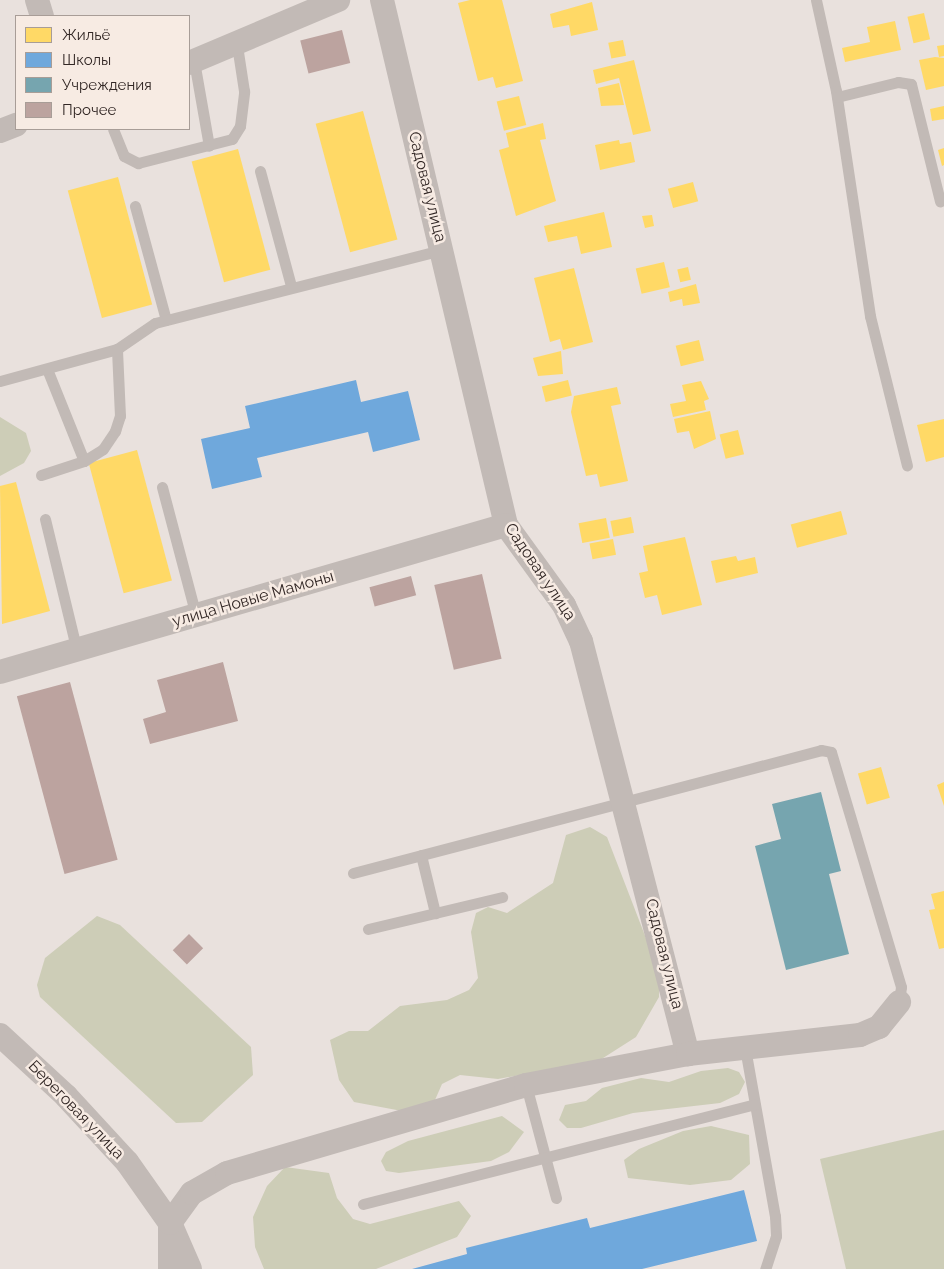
<!DOCTYPE html>
<meta charset="utf-8">
<style>
body{margin:0}
#map{position:relative;width:944px;height:1269px;overflow:hidden;background:#e9e1dd;font-family:Raleway,sans-serif}
div>[style]{position:absolute}
[style*='--x']{left:calc(var(--x)*1px);top:calc(var(--y)*1px);width:calc(var(--w)*1px);rotate:calc(var(--a)*1deg)}
.green>*{inset:0;background:#cdcdb7}
.homes>*{inset:0;background:#ffd966;transform-origin:0 0}
.schools>*{inset:0;background:#6fa8dc}
.public>*{inset:0;background:#76a5af}
.building>*{inset:0;background:#bca39f;transform-origin:0 0}
.service>*{height:11px;margin:-5.5px;padding:0 5.5px;transform-origin:5.5px;border-radius:5.5px;background:#c2bab6}
.minor>*{height:24px;margin:-12px;padding:0 12px;transform-origin:12px;border-radius:12px;background:#c2bab6}
span{translate:-50% -50%;white-space:nowrap;text-align:center;line-height:1.15;-webkit-text-stroke:5px #f7ebe3;paint-order:stroke}
.street-label{font-size:16px;color:#322725}
.legend{position:absolute;left:15px;top:15px;width:175px;height:115px;box-sizing:border-box;background:#f7ebe3;border:1px solid #a89d97;margin:0;padding:6px 9px;list-style:none;font-size:15px;color:#322725}
.legend li{display:flex;align-items:center;gap:10px;height:25px}
.legend b{width:25px;border:1px solid #a89d97}
</style>
<div id="map">
<div class="green">
<div style="clip-path:polygon(0 417px,26px 433px,31px 451px,24px 463px,0 476px)"></div>
<div style="clip-path:polygon(590px 827px,607px 837px,659px 972px,659px 997px,636px 1037px,600px 1060px,498px 1079px,460px 1075px,442px 1084px,435px 1100px,402px 1111px,354px 1102px,339px 1080px,330px 1040px,349px 1031px,368px 1031px,400px 1006px,447px 1000px,469px 990px,478px 978px,471px 932px,476px 913px,488px 907px,507px 913px,553px 883px,566px 835px)"></div>
<div style="clip-path:polygon(97px 916px,120px 925px,251px 1047px,253px 1075px,202px 1122px,176px 1123px,40px 997px,37px 985px,45px 958px)"></div>
<div style="clip-path:polygon(728px 1068px,739px 1072px,745px 1082px,739px 1094px,720px 1103px,633px 1113px,581px 1128px,567px 1128px,559px 1120px,565px 1105px,586px 1101px,602px 1088px,641px 1078px,669px 1082px,701px 1071px)"></div>
<div style="clip-path:polygon(502px 1116px,524px 1132px,509px 1152px,491px 1161px,399px 1173px,386px 1171px,381px 1161px,386px 1152px,408px 1141px)"></div>
<div style="clip-path:polygon(711px 1126px,749px 1135px,750px 1164px,731px 1180px,690px 1185px,628px 1178px,624px 1160px,639px 1149px,683px 1131px)"></div>
<div style="clip-path:polygon(944px 1130px,944px 1269px,846px 1269px,820px 1159px)"></div>
<div style="clip-path:polygon(285px 1167px,329px 1173px,337px 1198px,353px 1219px,370px 1224px,459px 1201px,471px 1216px,457px 1237px,376px 1269px,264px 1269px,255px 1247px,253px 1217px,267px 1186px)"></div>
</div>
<div class="homes">
<div style="clip-path:polygon(470px 0,502px 0,523px 81px,496px 88px,493px 77px,478px 81px,458px 3px)"></div>
<div style="clip-path:polygon(592px 2px,598px 30px,571px 36px,569px 25px,553px 28px,550px 14px)"></div>
<div style="left:924px;top:13px;width:27px;height:17px;rotate:77deg"></div>
<div style="clip-path:polygon(895px 21px,901px 50px,845px 62px,842px 48px,870px 42px,867px 27px)"></div>
<div style="left:623px;top:40px;width:16px;height:15px;rotate:79deg"></div>
<div style="clip-path:polygon(944px 45px,944px 56px,939px 57px,937px 46px)"></div>
<div style="clip-path:polygon(935px 57px,944px 58px,944px 86px,926px 90px,919px 60px)"></div>
<div style="clip-path:polygon(634px 60px,651px 131px,633px 135px,619px 78px,596px 84px,593px 70px)"></div>
<div style="clip-path:polygon(619px 83px,624px 105px,601px 106px,598px 88px)"></div>
<div style="left:519px;top:96px;width:30px;height:23px;rotate:76deg"></div>
<div style="clip-path:polygon(944px 106px,944px 119px,932px 121px,930px 109px)"></div>
<div style="left:363px;top:111px;width:133px;height:49px;rotate:75deg"></div>
<div style="clip-path:polygon(543px 123px,546px 139px,540px 140px,556px 201px,516px 216px,499px 150px,509px 147px,506px 133px)"></div>
<div style="clip-path:polygon(619px 140px,620px 144px,631px 142px,635px 162px,600px 170px,595px 145px)"></div>
<div style="clip-path:polygon(944px 148px,944px 165px,942px 166px,938px 150px)"></div>
<div style="left:238px;top:149px;width:125px;height:48px;rotate:75deg"></div>
<div style="left:118px;top:177px;width:132px;height:52px;rotate:75deg"></div>
<div style="left:693px;top:182px;width:20px;height:26px;rotate:75deg"></div>
<div style="clip-path:polygon(604px 212px,612px 247px,581px 254px,577px 236px,548px 242px,544px 226px)"></div>
<div style="clip-path:polygon(652px 215px,654px 226px,645px 228px,642px 216px)"></div>
<div style="left:664px;top:262px;width:26px;height:29px;rotate:77deg"></div>
<div style="left:688px;top:267px;width:13px;height:11px;rotate:77deg"></div>
<div style="clip-path:polygon(574px 268px,593px 342px,563px 350px,560px 339px,550px 342px,534px 278px)"></div>
<div style="clip-path:polygon(696px 284px,700px 303px,683px 306px,682px 299px,670px 302px,668px 292px)"></div>
<div style="left:699px;top:340px;width:21px;height:24px;rotate:76deg"></div>
<div style="clip-path:polygon(561px 351px,563px 374px,538px 376px,533px 358px)"></div>
<div style="left:568px;top:380px;width:16px;height:27px;rotate:76deg"></div>
<div style="clip-path:polygon(701px 381px,709px 399px,704px 401px,706px 410px,673px 417px,670px 404px,686px 401px,682px 385px)"></div>
<div style="clip-path:polygon(617px 387px,621px 404px,611px 406px,628px 481px,600px 487px,597px 474px,586px 476px,571px 412px,574px 396px)"></div>
<div style="clip-path:polygon(710px 411px,716px 439px,694px 449px,689px 431px,677px 433px,674px 419px)"></div>
<div style="clip-path:polygon(944px 419px,944px 457px,926px 462px,917px 425px)"></div>
<div style="left:738px;top:430px;width:25px;height:19px;rotate:76deg"></div>
<div style="left:137px;top:450px;width:135px;height:50px;rotate:75deg"></div>
<div style="clip-path:polygon(16px 482px,50px 611px,2px 624px,0 486px)"></div>
<div style="left:841px;top:511px;width:24px;height:52px;rotate:75deg"></div>
<div style="left:631px;top:517px;width:16px;height:21px;rotate:79deg"></div>
<div style="left:606px;top:518px;width:20px;height:28px;rotate:79deg"></div>
<div style="clip-path:polygon(685px 537px,702px 605px,662px 615px,657px 595px,645px 598px,639px 573px,648px 571px,643px 546px)"></div>
<div style="left:613px;top:539px;width:16px;height:24px;rotate:79deg"></div>
<div style="clip-path:polygon(736px 556px,738px 561px,755px 557px,758px 573px,716px 583px,711px 561px)"></div>
<div style="left:881px;top:767px;width:32px;height:24px;rotate:74deg"></div>
<div style="clip-path:polygon(944px 782px,944px 806px,937px 785px)"></div>
<div style="clip-path:polygon(944px 891px,944px 948px,939px 949px,929px 910px,935px 909px,931px 894px)"></div>
</div>
<div class="schools">
<div style="clip-path:polygon(356px 380px,361px 402px,408px 391px,420px 440px,373px 452px,368px 432px,257px 458px,262px 477px,212px 489px,201px 439px,250px 428px,245px 406px)"></div>
<div style="clip-path:polygon(744px 1190px,757px 1241px,642px 1269px,412px 1269px,467px 1254px,466px 1248px,587px 1218px,590px 1228px)"></div>
</div>
<div class="public">
<div style="clip-path:polygon(821px 792px,841px 871px,829px 874px,849px 954px,786px 970px,755px 846px,781px 839px,772px 804px)"></div>
</div>
<div class="building">
<div style="left:342px;top:30px;width:34px;height:43px;rotate:76deg"></div>
<div style="left:482px;top:574px;width:87px;height:49px;rotate:77deg"></div>
<div style="left:411px;top:576px;width:20px;height:43px;rotate:75deg"></div>
<div style="clip-path:polygon(223px 662px,238px 721px,150px 744px,143px 719px,166px 712px,157px 680px)"></div>
<div style="left:70px;top:682px;width:184px;height:55px;rotate:75deg"></div>
<div style="left:189px;top:934px;width:20px;height:23px;rotate:45deg"></div>
</div>
<div class="service">
<div style="--x:816;--y:0;--w:93;--a:77.6"></div>
<div style="--x:836;--y:91;--w:228;--a:81.4"></div>
<div style="--x:870;--y:316;--w:154;--a:76.1"></div>
<div style="--x:194;--y:61;--w:86;--a:80"></div>
<div style="--x:837;--y:97;--w:63;--a:-13.8"></div>
<div style="--x:898;--y:82;--w:13;--a:9"></div>
<div style="--x:911;--y:84;--w:121;--a:76.1"></div>
<div style="--x:113;--y:129;--w:29;--a:68"></div>
<div style="--x:124;--y:156;--w:16;--a:27"></div>
<div style="--x:138;--y:163;--w:97;--a:-14.3"></div>
<div style="--x:232;--y:139;--w:15;--a:-58"></div>
<div style="--x:240;--y:126;--w:35;--a:-83"></div>
<div style="--x:244;--y:91;--w:47;--a:-98.7"></div>
<div style="--x:260;--y:171;--w:119;--a:74.9"></div>
<div style="--x:135;--y:206;--w:118;--a:74.8"></div>
<div style="--x:47;--y:369;--w:99;--a:68.1"></div>
<div style="--x:0;--y:381;--w:121;--a:-15.3"></div>
<div style="--x:117;--y:349;--w:46;--a:-34.4"></div>
<div style="--x:155;--y:323;--w:296;--a:-14.3"></div>
<div style="--x:41;--y:475;--w:45;--a:-18"></div>
<div style="--x:84;--y:461;--w:22;--a:-32"></div>
<div style="--x:103;--y:449;--w:22;--a:-56"></div>
<div style="--x:115;--y:431;--w:16;--a:-72"></div>
<div style="--x:120;--y:416;--w:67;--a:-92.6"></div>
<div style="--x:162;--y:487;--w:133;--a:75.2"></div>
<div style="--x:45;--y:519;--w:136;--a:76.4"></div>
<div style="--x:421;--y:855;--w:60;--a:76.4"></div>
<div style="--x:353;--y:873;--w:484;--a:-14.7"></div>
<div style="--x:821;--y:750;--w:10;--a:11"></div>
<div style="--x:831;--y:752;--w:245;--a:73.4"></div>
<div style="--x:901;--y:987;--w:15;--a:98"></div>
<div style="--x:368;--y:929;--w:138;--a:-13.4"></div>
<div style="--x:745;--y:1048;--w:171;--a:79.9"></div>
<div style="--x:775;--y:1216;--w:20;--a:87"></div>
<div style="--x:776;--y:1236;--w:35;--a:108"></div>
<div style="--x:526;--y:1085;--w:117;--a:75.1"></div>
<div style="--x:363;--y:1204;--w:404;--a:-14.3"></div>
</div>
<div class="minor">
<div style="--x:37;--y:0;--w:17;--a:73"></div>
<div style="--x:382;--y:0;--w:539;--a:76.71"></div>
<div style="--x:506;--y:525;--w:99;--a:54.1"></div>
<div style="--x:564;--y:605;--w:40;--a:65"></div>
<div style="--x:581;--y:641;--w:427;--a:75.5"></div>
<div style="--x:189;--y:63;--w:162;--a:-22.9"></div>
<div style="--x:0;--y:131;--w:17;--a:-21"></div>
<div style="--x:0;--y:672;--w:527;--a:-16.2"></div>
<div style="--x:0;--y:1035;--w:90;--a:42.7"></div>
<div style="--x:66;--y:1096;--w:90;--a:47.3"></div>
<div style="--x:127;--y:1162;--w:75;--a:54.8"></div>
<div style="--x:170;--y:1223;--w:50;--a:66.5"></div>
<div style="--x:170;--y:1269;--w:46;--a:-90"></div>
<div style="--x:170;--y:1223;--w:37;--a:-54"></div>
<div style="--x:192;--y:1193;--w:40;--a:-29.7"></div>
<div style="--x:227;--y:1173;--w:312;--a:-16.4"></div>
<div style="--x:526;--y:1085;--w:165;--a:-10.8"></div>
<div style="--x:688;--y:1054;--w:173;--a:-6.3"></div>
<div style="--x:860;--y:1035;--w:21;--a:-23"></div>
<div style="--x:879;--y:1027;--w:32;--a:-51"></div>
</div>
<div class="street-label">
<span style="left:427px;top:187px;rotate:76deg">Садовая улица</span>
<span style="left:540px;top:572px;rotate:56deg">Садовая улица</span>
<span style="left:253px;top:599px;rotate:-16deg">улица Новые Мамоны</span>
<span style="left:664px;top:954px;rotate:76deg">Садовая улица</span>
<span style="left:76px;top:1110px;rotate:46deg">Береговая улица</span>
</div>
<ul class="legend">
<li><b style="height:14px;background:#ffd966"></b>Жильё</li>
<li><b style="height:14px;background:#6fa8dc"></b>Школы</li>
<li><b style="height:14px;background:#76a5af"></b>Учреждения</li>
<li><b style="height:14px;background:#bca39f"></b>Прочее</li>
</ul>
</div>
